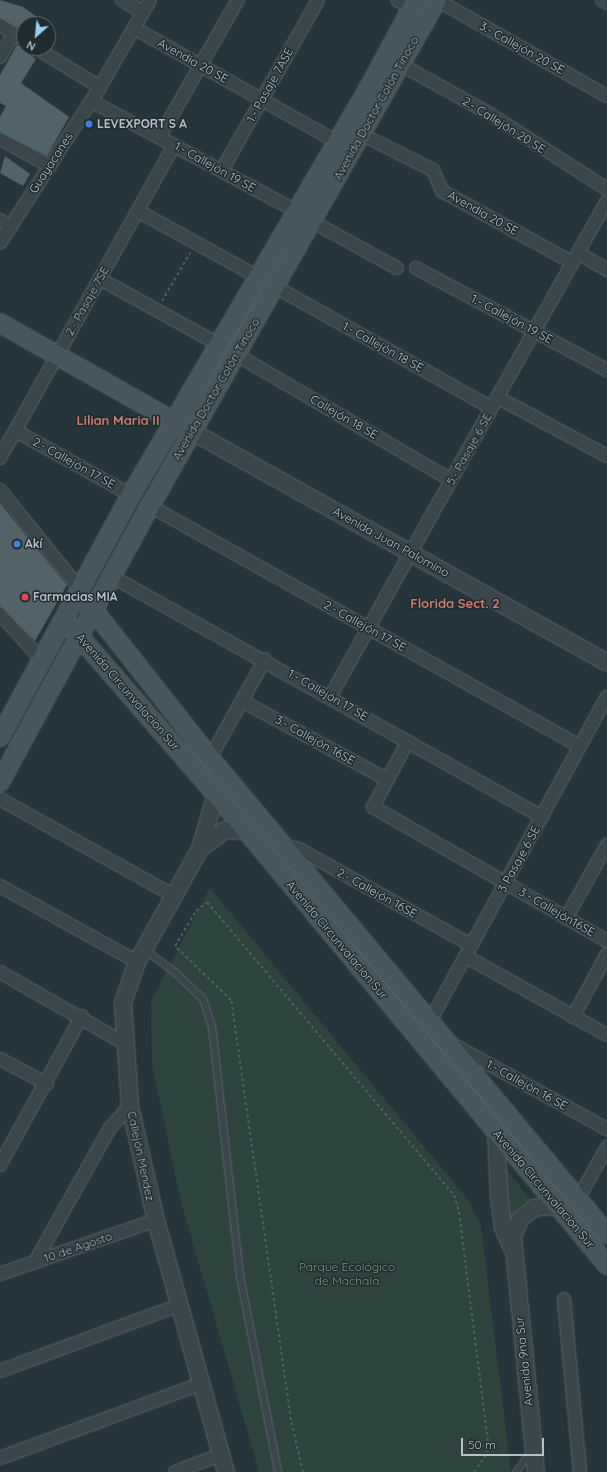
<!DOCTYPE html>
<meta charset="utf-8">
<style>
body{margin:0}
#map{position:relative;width:607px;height:1472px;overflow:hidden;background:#26353b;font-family:Quicksand,sans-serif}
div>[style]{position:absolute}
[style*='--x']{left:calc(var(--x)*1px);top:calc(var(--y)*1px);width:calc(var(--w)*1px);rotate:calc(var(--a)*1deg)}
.green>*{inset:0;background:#2e433d}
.building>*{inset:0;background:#526269}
.path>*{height:2px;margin-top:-1px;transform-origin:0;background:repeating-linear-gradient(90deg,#4d5f5c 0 3px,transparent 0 6px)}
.roads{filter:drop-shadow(0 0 1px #586469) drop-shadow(0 0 1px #586469)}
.service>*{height:6px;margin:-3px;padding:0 3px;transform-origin:3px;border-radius:3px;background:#3a464b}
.minor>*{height:12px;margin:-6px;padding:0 6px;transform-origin:6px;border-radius:6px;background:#3a464b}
.tertiary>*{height:16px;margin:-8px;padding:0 8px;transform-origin:8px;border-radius:8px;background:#3a464b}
.secondary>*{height:18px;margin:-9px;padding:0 9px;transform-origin:9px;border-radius:9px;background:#48565e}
.dots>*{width:11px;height:11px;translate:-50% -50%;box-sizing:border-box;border:2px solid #1f2b30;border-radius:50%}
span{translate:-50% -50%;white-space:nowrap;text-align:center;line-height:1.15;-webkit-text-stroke:3px #1f2b30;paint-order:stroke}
.street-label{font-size:12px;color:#b6c1c7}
.poi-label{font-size:12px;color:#b6c1c7;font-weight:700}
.left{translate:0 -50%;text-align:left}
.park-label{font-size:12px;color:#789a76}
.neighbourhood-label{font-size:13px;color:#ca7c6d;font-weight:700}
.north{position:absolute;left:16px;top:16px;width:40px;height:40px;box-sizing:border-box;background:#1f2b30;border:1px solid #5b676c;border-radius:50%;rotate:207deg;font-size:11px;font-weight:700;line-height:16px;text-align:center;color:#b6c1c7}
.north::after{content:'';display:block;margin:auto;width:14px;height:18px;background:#94cfed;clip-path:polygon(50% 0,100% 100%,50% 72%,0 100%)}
.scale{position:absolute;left:461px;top:1438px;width:83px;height:18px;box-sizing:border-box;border:2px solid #b6c1c7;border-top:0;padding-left:5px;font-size:12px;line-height:14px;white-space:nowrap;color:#b6c1c7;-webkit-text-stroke:3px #1f2b30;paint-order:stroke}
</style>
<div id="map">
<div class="green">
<div style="clip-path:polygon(210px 888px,469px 1201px,481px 1226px,511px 1472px,259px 1472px,181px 1202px,152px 1064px,151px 1001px)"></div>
<div style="clip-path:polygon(506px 1169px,531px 1200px,520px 1205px,513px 1216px,508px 1216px)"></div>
</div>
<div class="building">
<div style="clip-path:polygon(0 0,23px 7px,47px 24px,24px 24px,24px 31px,0 18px)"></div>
<div style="clip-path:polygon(17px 45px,36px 59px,21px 83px,69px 117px,47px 156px,0 132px,0 117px,6px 106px,0 103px,0 75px)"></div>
<div style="clip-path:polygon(5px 156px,30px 174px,23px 186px,0 173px)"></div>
<div style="clip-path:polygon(0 503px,67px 585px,35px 641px,0 606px)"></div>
</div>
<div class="path">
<div style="--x:162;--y:301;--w:56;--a:-59.7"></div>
<div style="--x:303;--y:1472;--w:53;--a:-103"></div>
<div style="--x:291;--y:1420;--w:424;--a:-98.1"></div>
<div style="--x:231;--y:1000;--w:78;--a:-136"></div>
<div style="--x:175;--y:946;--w:41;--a:-59"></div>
<div style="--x:196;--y:911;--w:14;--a:-39"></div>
<div style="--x:207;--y:902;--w:383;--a:49.9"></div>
<div style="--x:454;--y:1195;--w:18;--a:74"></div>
<div style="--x:459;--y:1212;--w:233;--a:82.8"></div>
<div style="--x:488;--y:1443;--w:12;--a:99"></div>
<div style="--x:486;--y:1455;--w:21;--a:125"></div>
</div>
<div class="roads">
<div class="service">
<div style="--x:144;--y:949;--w:41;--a:37.1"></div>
<div style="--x:177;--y:974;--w:36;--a:44"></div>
<div style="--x:203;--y:999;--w:28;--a:72"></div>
<div style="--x:212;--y:1026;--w:252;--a:83.6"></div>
<div style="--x:240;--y:1276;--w:200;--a:79"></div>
<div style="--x:516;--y:1472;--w:25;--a:-53"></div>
</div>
<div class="minor">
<div style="--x:122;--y:0;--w:24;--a:30"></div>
<div style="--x:397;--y:0;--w:17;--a:28"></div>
<div style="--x:437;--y:0;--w:195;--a:29.5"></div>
<div style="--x:602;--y:0;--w:6;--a:31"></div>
<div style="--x:0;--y:25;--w:28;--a:32"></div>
<div style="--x:134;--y:28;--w:231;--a:29.3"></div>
<div style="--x:36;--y:48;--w:75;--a:31.4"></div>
<div style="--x:0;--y:57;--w:27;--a:-59"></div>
<div style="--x:400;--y:64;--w:103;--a:29.1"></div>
<div style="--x:490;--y:114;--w:139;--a:32.7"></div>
<div style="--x:91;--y:101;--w:233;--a:28.2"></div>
<div style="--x:361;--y:134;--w:80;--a:26.6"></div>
<div style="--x:433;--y:170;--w:23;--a:67"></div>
<div style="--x:442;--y:191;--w:149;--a:28.8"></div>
<div style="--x:160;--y:136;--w:157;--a:-60.2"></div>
<div style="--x:0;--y:139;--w:57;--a:28.4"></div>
<div style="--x:222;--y:170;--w:195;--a:-60.5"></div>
<div style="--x:138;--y:211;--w:137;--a:28.8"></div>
<div style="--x:0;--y:220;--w:13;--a:32"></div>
<div style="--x:311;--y:221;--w:98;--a:28.7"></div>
<div style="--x:0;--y:243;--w:185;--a:-57.3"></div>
<div style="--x:100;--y:87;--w:100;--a:-60.1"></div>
<div style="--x:578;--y:253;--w:34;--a:30"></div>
<div style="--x:416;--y:268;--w:217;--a:28.1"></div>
<div style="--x:100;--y:279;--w:137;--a:28.8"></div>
<div style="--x:274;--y:286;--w:249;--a:29.3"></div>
<div style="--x:237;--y:355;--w:248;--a:30.3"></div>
<div style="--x:497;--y:397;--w:125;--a:28.2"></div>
<div style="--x:16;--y:431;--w:132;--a:29.1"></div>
<div style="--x:0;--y:458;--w:358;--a:-60.9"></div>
<div style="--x:0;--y:490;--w:127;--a:51.1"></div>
<div style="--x:150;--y:506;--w:492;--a:29.2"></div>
<div style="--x:111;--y:576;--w:494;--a:29.2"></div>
<div style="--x:0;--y:614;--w:62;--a:47.6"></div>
<div style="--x:330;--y:697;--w:568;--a:-60.82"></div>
<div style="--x:242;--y:701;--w:166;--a:28.4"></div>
<div style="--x:408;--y:741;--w:75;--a:117.9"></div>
<div style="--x:373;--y:807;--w:270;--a:29.8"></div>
<div style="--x:210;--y:758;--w:113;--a:-60.9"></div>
<div style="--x:0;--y:799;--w:199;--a:29.1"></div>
<div style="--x:282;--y:845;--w:17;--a:13"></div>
<div style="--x:299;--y:849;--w:197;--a:29.2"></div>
<div style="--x:0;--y:886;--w:157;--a:29"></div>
<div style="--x:566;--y:918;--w:84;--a:-60.7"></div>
<div style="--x:465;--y:956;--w:162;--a:29.1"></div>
<div style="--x:0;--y:972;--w:143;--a:29.8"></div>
<div style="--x:573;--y:1017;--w:72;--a:-61.6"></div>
<div style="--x:430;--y:1021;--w:369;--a:-61.4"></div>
<div style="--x:454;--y:1045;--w:175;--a:28.8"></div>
<div style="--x:0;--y:1059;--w:53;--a:28"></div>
<div style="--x:0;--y:1165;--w:170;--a:-61.2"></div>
<div style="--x:578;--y:1199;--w:60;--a:-60.9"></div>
<div style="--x:35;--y:1262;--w:154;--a:-60.8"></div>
<div style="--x:110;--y:1128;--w:30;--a:-48"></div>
<div style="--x:0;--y:1274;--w:165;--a:-19.1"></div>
<div style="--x:564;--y:1299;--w:174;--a:84.7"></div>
<div style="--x:0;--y:1371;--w:191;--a:-20.2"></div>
<div style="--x:0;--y:1458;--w:216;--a:-20.3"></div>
<div style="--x:175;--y:1472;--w:50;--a:-21"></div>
</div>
<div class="tertiary">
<div style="--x:191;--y:431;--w:476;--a:29.1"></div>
<div style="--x:216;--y:794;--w:57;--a:106.2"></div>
<div style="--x:200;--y:849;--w:129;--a:119.1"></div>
<div style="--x:137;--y:962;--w:43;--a:108.9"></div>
<div style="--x:123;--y:1003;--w:103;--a:86.1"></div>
<div style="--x:130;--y:1106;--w:117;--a:77.2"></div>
<div style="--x:156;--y:1220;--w:262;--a:74.5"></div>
<div style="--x:200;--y:849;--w:31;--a:-37"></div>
<div style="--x:225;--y:830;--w:21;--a:3"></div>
<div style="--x:496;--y:1131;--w:64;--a:87.3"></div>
<div style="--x:499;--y:1195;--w:33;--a:83"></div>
<div style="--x:503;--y:1228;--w:22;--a:66"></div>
<div style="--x:536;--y:1472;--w:237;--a:-95.6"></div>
<div style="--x:513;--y:1236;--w:18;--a:-68"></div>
<div style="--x:520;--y:1219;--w:18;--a:-38"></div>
<div style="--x:534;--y:1208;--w:18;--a:-6"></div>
<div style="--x:552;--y:1206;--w:11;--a:22"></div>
</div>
<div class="secondary">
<div style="--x:0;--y:323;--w:211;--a:29.5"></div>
<div style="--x:87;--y:602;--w:199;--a:51.7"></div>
<div style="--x:210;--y:758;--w:620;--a:50.17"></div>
<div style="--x:72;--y:628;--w:220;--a:49.1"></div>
<div style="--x:216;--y:794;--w:612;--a:50.3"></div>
<div style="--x:0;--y:737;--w:275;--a:-61.6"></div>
<div style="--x:131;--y:495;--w:466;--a:-59.7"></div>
<div style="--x:366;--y:93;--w:106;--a:-61.7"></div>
<div style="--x:0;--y:782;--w:314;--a:-61.5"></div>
<div style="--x:150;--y:506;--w:582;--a:-60.44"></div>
</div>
</div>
<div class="dots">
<div style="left:89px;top:124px;background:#3f7fe0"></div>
<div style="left:17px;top:544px;background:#3f7fe0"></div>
<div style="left:25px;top:597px;background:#e0444e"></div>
</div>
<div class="street-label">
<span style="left:522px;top:48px;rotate:29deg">3.- Callejón 20 SE</span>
<span style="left:193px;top:61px;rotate:29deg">Avendia 20 SE</span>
<span style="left:270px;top:85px;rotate:-61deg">1.- Pasaje 7ASE</span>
<span style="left:376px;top:108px;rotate:-61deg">Avenida Doctor Colón Tinoco</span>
<span style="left:504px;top:125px;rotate:32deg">2.- Callejón 20 SE</span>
<span style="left:51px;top:163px;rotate:-57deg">Guayacanes</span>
<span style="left:215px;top:167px;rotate:29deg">1.- Callejón 19 SE</span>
<span style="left:483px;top:213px;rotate:29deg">Avendia 20 SE</span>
<span style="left:87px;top:301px;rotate:-61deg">2.- Pasaje 7SE</span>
<span style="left:512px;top:319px;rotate:28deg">1.- Callejón 19 SE</span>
<span style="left:383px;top:347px;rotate:29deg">1.- Callejón 18 SE</span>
<span style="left:216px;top:389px;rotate:-60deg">Avenida Doctor Colón Tinoco</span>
<span style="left:344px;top:417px;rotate:30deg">Callejón 18 SE</span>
<span style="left:469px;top:449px;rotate:-61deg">5.- Pasaje 6 SE</span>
<span style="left:74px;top:463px;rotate:29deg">2.- Callejón 17 SE</span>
<span style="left:391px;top:542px;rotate:29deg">Avenida Juan Palomino</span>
<span style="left:365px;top:626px;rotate:29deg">2.- Callejón 17 SE</span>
<span style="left:128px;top:692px;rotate:49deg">Avenida Circunvalacion Sur</span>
<span style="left:328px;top:695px;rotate:30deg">1.- Callejón 17 SE</span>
<span style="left:315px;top:740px;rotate:29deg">3.- Callejón 16SE</span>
<span style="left:519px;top:859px;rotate:-61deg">3 Pasaje 6 SE</span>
<span style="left:377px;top:893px;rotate:29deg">2.- Callejón 16SE</span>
<span style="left:557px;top:912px;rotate:30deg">3.- Callejón16SE</span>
<span style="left:337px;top:940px;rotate:50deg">Avenida Circunvalacion Sur</span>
<span style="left:527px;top:1085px;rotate:29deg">1.- Callejón 16 SE</span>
<span style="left:141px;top:1156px;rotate:78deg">Callejón Mendez</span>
<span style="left:544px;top:1189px;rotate:50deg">Avenida Circunvalacion Sur</span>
<span style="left:78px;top:1247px;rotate:-19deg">10 de Agosto</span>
<span style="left:524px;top:1361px;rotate:-96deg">Avenida 9na Sur</span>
</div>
<div class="poi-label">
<span class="left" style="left:97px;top:124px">LEVEXPORT S A</span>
<span class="left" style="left:25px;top:544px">Akí</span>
<span class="left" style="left:33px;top:597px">Farmacias MIA</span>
</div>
<div class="park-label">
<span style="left:347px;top:1274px">Parque Ecológico<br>de Machala</span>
</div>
<div class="neighbourhood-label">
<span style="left:118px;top:420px">Lilian Maria II</span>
<span style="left:455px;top:603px">Florida Sect. 2</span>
</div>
<div class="north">N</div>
<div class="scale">50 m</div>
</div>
